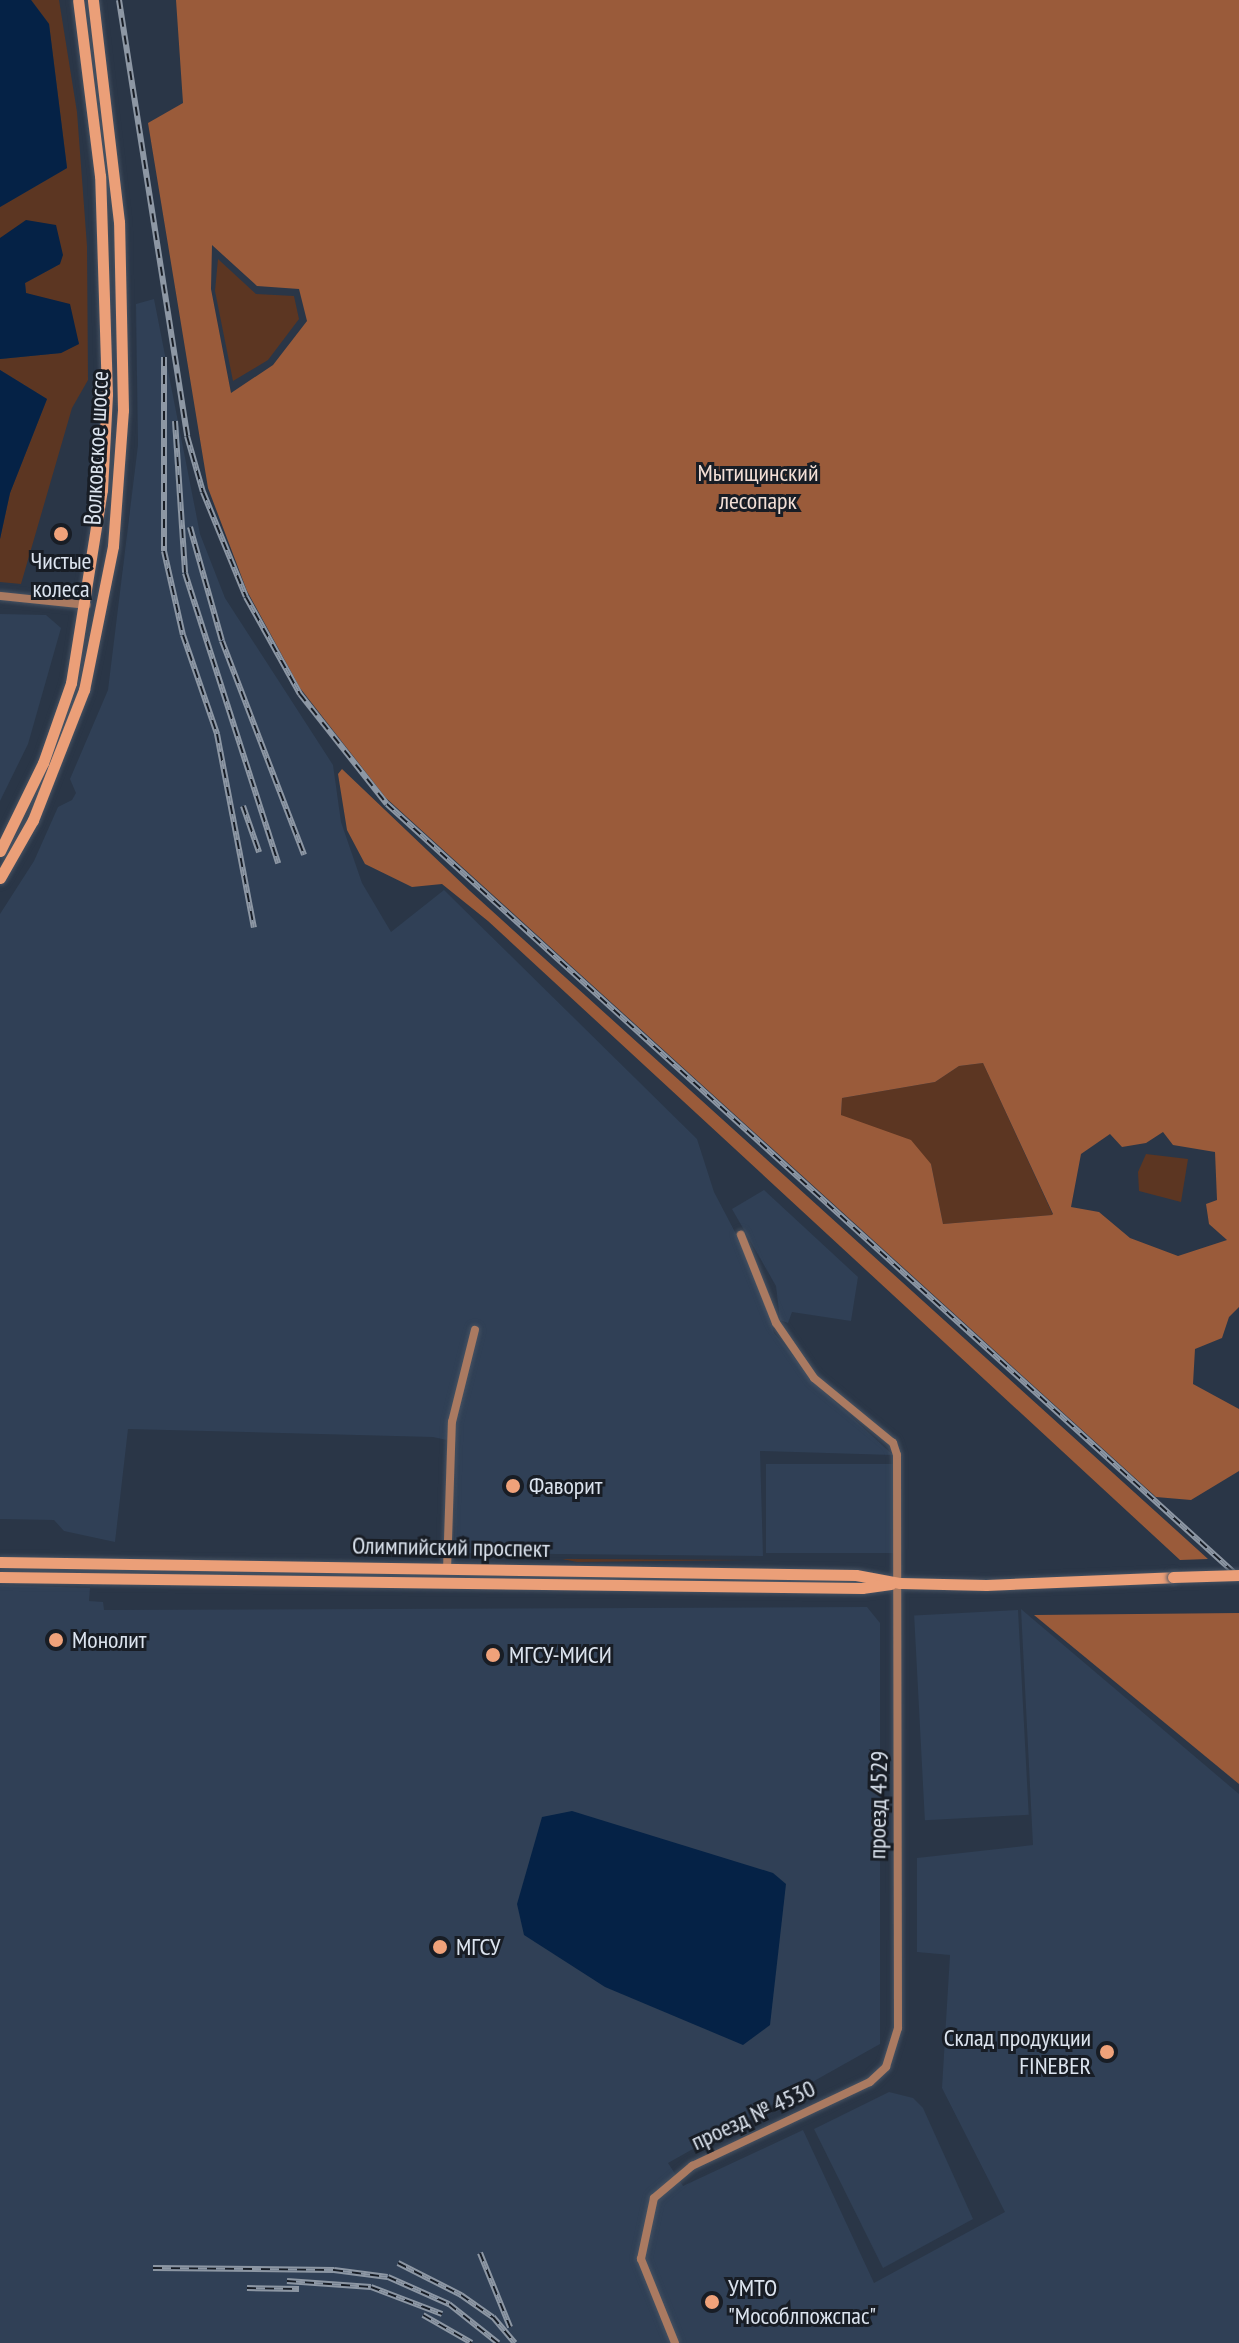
<!DOCTYPE html>
<meta charset="utf-8">
<style>
body{margin:0}
#map{position:relative;width:1239px;height:2343px;overflow:hidden;background:#2a3647;font-family:"PT Sans Narrow",sans-serif}
div>[style]{position:absolute}
[style*='--x']{left:calc(var(--x)*1px);top:calc(var(--y)*1px);width:calc(var(--w)*1px);rotate:calc(var(--a)*1deg)}
.built>*{inset:0;background:#304056;transform-origin:0 0}
.green>*{inset:0;background:#5c3622}
.forest>*{inset:0;background:#9a5b3a}
.water>*{inset:0;background:#052246}
.roads{filter:drop-shadow(0 0 2px #465262) drop-shadow(0 0 2px #465262)}
.minor>*{height:8px;margin:-4px;padding:0 4px;transform-origin:4px;border-radius:4px;background:#aa7a61}
.secondary>*{height:11px;margin:-5.5px;padding:0 5.5px;transform-origin:5.5px;border-radius:5.5px;background:#eb9f78}
.rail>*{height:6px;margin-top:-3px;transform-origin:0;background:repeating-linear-gradient(90deg,#181d25 0 9px,#8d97a4 0 18px);box-sizing:border-box;border-block:2px solid #8d97a4}
.bridges{filter:drop-shadow(0 0 2px #465262) drop-shadow(0 0 2px #465262)}
.secondary-bridge>*{height:11px;margin:-5.5px;padding:0 5.5px;transform-origin:5.5px;border-radius:5.5px;background:#eb9f78}
.dots>*{width:22px;height:22px;translate:-50% -50%;box-sizing:border-box;border:4px solid #181d25;border-radius:50%}
span{translate:-50% -50%;white-space:nowrap;text-align:center;line-height:1.15;-webkit-text-stroke:6px #181d25;paint-order:stroke}
.street-label{font-size:24px;color:#dce4ef}
.park-label{font-size:24px;color:#f3dfd6}
.poi-label{font-size:24px;color:#dce4ef}
.left{translate:0 -50%;text-align:left}
.right{translate:-100% -50%;text-align:right}
</style>
<div id="map">
<div class="built">
<div style="clip-path:polygon(154px 299px,200px 534px,225px 598px,333px 765px,341px 822px,362px 883px,391px 932px,444px 890px,697px 1139px,714px 1192px,757px 1274px,774px 1333px,822px 1390px,893px 1455px,760px 1451px,763px 1556px,455px 1553px,456px 1442px,433px 1437px,128px 1429px,115px 1542px,64px 1531px,54px 1520px,0 1519px,0 914px,34px 861px,58px 807px,72px 800px,76px 793px,70px 779px,108px 690px,138px 445px,136px 304px)"></div>
<div style="clip-path:polygon(0 614px,46px 615px,61px 628px,28px 744px,0 801px)"></div>
<div style="clip-path:polygon(764px 1190px,858px 1277px,851px 1321px,792px 1312px,788px 1323px,780px 1320px,776px 1286px,732px 1209px)"></div>
<div style="left:766px;top:1464px;width:128px;height:89px"></div>
<div style="clip-path:polygon(0 1585px,90px 1588px,89px 1601px,103px 1602px,104px 1610px,867px 1607px,880px 1623px,880px 2044px,668px 2163px,683px 2186px,803px 2130px,874px 2283px,1005px 2212px,942px 2088px,950px 1955px,917px 1952px,917px 1858px,1033px 1845px,1021px 1609px,1239px 1794px,1239px 2343px,0 2343px)"></div>
<div style="left:1018px;top:1610px;width:205px;height:104px;rotate:87deg"></div>
<div style="clip-path:polygon(889px 2092px,913px 2098px,923px 2108px,973px 2219px,883px 2268px,814px 2129px)"></div>
</div>
<div class="green">
<div style="clip-path:polygon(31px 0,59px 0,77px 112px,87px 246px,88px 380px,72px 408px,21px 584px,0 582px,0 539px,10px 493px,47px 399px,0 370px,0 359px,61px 353px,79px 343px,61px 305px,26px 293px,25px 283px,60px 264px,17px 232px,0 238px,0 207px,67px 168px,49px 24px)"></div>
<div style="clip-path:polygon(218px 259px,256px 294px,294px 296px,299px 319px,268px 360px,233px 381px,215px 291px)"></div>
<div style="clip-path:polygon(983px 1063px,1053px 1215px,943px 1224px,931px 1164px,841px 1115px,842px 1098px,935px 1082px,959px 1066px)"></div>
<div style="clip-path:polygon(1146px 1154px,1188px 1159px,1181px 1202px,1139px 1191px,1138px 1172px)"></div>
<div style="clip-path:polygon(562px 1559px,747px 1560px,577px 1562px)"></div>
</div>
<div class="forest">
<div style="clip-path:polygon(evenodd,176px 0,1239px 0,1239px 1307px,1229px 1317px,1222px 1338px,1195px 1349px,1193px 1384px,1239px 1409px,1239px 1471px,1191px 1500px,1156px 1497px,386px 798px,300px 688px,247px 591px,208px 488px,148px 123px,183px 103px,176px 0,212px 245px,257px 286px,299px 289px,307px 321px,273px 365px,231px 393px,211px 289px,212px 245px,176px 0,983px 1063px,1053px 1214px,1052px 1215px,943px 1224px,931px 1164px,911px 1140px,841px 1115px,842px 1098px,935px 1082px,959px 1066px,983px 1063px,176px 0,1163px 1132px,1173px 1145px,1215px 1152px,1217px 1200px,1206px 1204px,1209px 1224px,1227px 1240px,1178px 1256px,1130px 1238px,1099px 1212px,1071px 1207px,1081px 1154px,1110px 1134px,1122px 1147px,1146px 1143px,1163px 1132px)"></div>
<div style="clip-path:polygon(342px 769px,470px 891px,1208px 1559px,1180px 1560px,488px 921px,442px 884px,412px 887px,365px 864px,347px 830px,338px 774px)"></div>
<div style="clip-path:polygon(1239px 1613px,1239px 1784px,1034px 1615px)"></div>
</div>
<div class="water">
<div style="clip-path:polygon(0 0,31px 0,49px 24px,67px 168px,0 207px)"></div>
<div style="clip-path:polygon(26px 220px,56px 225px,63px 255px,60px 264px,25px 283px,26px 293px,70px 304px,79px 344px,61px 353px,0 359px,0 238px)"></div>
<div style="clip-path:polygon(0 370px,47px 399px,10px 493px,0 539px)"></div>
<div style="clip-path:polygon(572px 1811px,773px 1873px,786px 1884px,770px 2025px,743px 2045px,605px 1987px,524px 1935px,517px 1904px,542px 1817px)"></div>
</div>
<div class="roads">
<div class="minor">
<div style="--x:0;--y:596;--w:87;--a:5.9"></div>
<div style="--x:447;--y:1570;--w:148;--a:-88.1"></div>
<div style="--x:452;--y:1422;--w:95;--a:-76"></div>
<div style="--x:675;--y:2343;--w:91;--a:-112"></div>
<div style="--x:641;--y:2259;--w:62;--a:-78"></div>
<div style="--x:654;--y:2198;--w:50;--a:-40.1"></div>
<div style="--x:692;--y:2166;--w:197;--a:-25.3"></div>
<div style="--x:870;--y:2082;--w:22;--a:-43"></div>
<div style="--x:886;--y:2067;--w:41;--a:-72.9"></div>
<div style="--x:898;--y:2028;--w:573;--a:-90.1"></div>
<div style="--x:897;--y:1455;--w:13;--a:-108"></div>
<div style="--x:893;--y:1443;--w:102;--a:-140.6"></div>
<div style="--x:814;--y:1378;--w:67;--a:-124.6"></div>
<div style="--x:776;--y:1323;--w:95;--a:-111.7"></div>
</div>
<div class="secondary">
<div style="--x:0;--y:851;--w:98;--a:-64"></div>
<div style="--x:43;--y:763;--w:85;--a:-70.7"></div>
<div style="--x:71;--y:683;--w:195;--a:-80.9"></div>
<div style="--x:102;--y:490;--w:96;--a:-87"></div>
<div style="--x:107;--y:394;--w:218;--a:-91.8"></div>
<div style="--x:100;--y:176;--w:177;--a:-97.1"></div>
<div style="--x:0;--y:878;--w:67;--a:-60.4"></div>
<div style="--x:33;--y:820;--w:140;--a:-68.6"></div>
<div style="--x:84;--y:690;--w:147;--a:-78.6"></div>
<div style="--x:113;--y:546;--w:136;--a:-85.8"></div>
<div style="--x:123;--y:410;--w:188;--a:-91.2"></div>
<div style="--x:119;--y:222;--w:224;--a:-96.7"></div>
<div style="--x:0;--y:1562;--w:856;--a:0.87"></div>
<div style="--x:856;--y:1575;--w:45;--a:10.3"></div>
<div style="--x:900;--y:1583;--w:86;--a:1.3"></div>
<div style="--x:986;--y:1585;--w:187;--a:-2.4"></div>
<div style="--x:0;--y:1577;--w:862;--a:0.73"></div>
<div style="--x:862;--y:1588;--w:29;--a:-8"></div>
</div>
</div>
<div class="rail">
<div style="--x:119;--y:0;--w:441;--a:81.1"></div>
<div style="--x:187;--y:436;--w:58;--a:74.1"></div>
<div style="--x:203;--y:492;--w:113;--a:67.7"></div>
<div style="--x:246;--y:597;--w:111;--a:60.9"></div>
<div style="--x:300;--y:694;--w:140;--a:51.7"></div>
<div style="--x:387;--y:804;--w:1150;--a:42.22"></div>
<div style="--x:164;--y:357;--w:194;--a:90"></div>
<div style="--x:164;--y:551;--w:86;--a:77.3"></div>
<div style="--x:183;--y:635;--w:105;--a:71"></div>
<div style="--x:217;--y:734;--w:197;--a:79.2"></div>
<div style="--x:175;--y:421;--w:152;--a:86.2"></div>
<div style="--x:185;--y:573;--w:305;--a:72.2"></div>
<div style="--x:190;--y:527;--w:118;--a:74.3"></div>
<div style="--x:222;--y:641;--w:229;--a:69"></div>
<div style="--x:243;--y:806;--w:49;--a:70.8"></div>
<div style="--x:480;--y:2253;--w:80;--a:67.9"></div>
<div style="--x:398;--y:2263;--w:71;--a:26.9"></div>
<div style="--x:461;--y:2295;--w:39;--a:35"></div>
<div style="--x:493;--y:2317;--w:34;--a:50"></div>
<div style="--x:153;--y:2268;--w:181;--a:0.6"></div>
<div style="--x:334;--y:2270;--w:54;--a:7.4"></div>
<div style="--x:388;--y:2277;--w:67;--a:23.9"></div>
<div style="--x:449;--y:2304;--w:63;--a:38.5"></div>
<div style="--x:287;--y:2281;--w:84;--a:4.1"></div>
<div style="--x:371;--y:2287;--w:76;--a:20.8"></div>
<div style="--x:247;--y:2288;--w:52;--a:1.1"></div>
<div style="--x:423;--y:2315;--w:56;--a:29.7"></div>
</div>
<div class="bridges">
<div class="secondary-bridge">
<div style="--x:1173;--y:1577;--w:66;--a:-1.7"></div>
</div>
</div>
<div class="dots">
<div style="left:61px;top:534px;background:#f0a27a"></div>
<div style="left:513px;top:1486px;background:#f0a27a"></div>
<div style="left:56px;top:1640px;background:#f0a27a"></div>
<div style="left:493px;top:1655px;background:#f0a27a"></div>
<div style="left:440px;top:1947px;background:#f0a27a"></div>
<div style="left:1107px;top:2052px;background:#f0a27a"></div>
<div style="left:712px;top:2302px;background:#f0a27a"></div>
</div>
<div class="street-label">
<span style="left:96px;top:448px;rotate:-87deg">Волковское шоссе</span>
<span style="left:451px;top:1547px;rotate:1deg">Олимпийский проспект</span>
<span style="left:878px;top:1805px;rotate:-89deg">проезд 4529</span>
<span style="left:753px;top:2115px;rotate:-25deg">проезд № 4530</span>
</div>
<div class="park-label">
<span style="left:758px;top:487px">Мытищинский<br>лесопарк</span>
</div>
<div class="poi-label">
<span style="left:61px;top:575px">Чистые<br>колеса</span>
<span class="left" style="left:529px;top:1486px">Фаворит</span>
<span class="left" style="left:72px;top:1640px">Монолит</span>
<span class="left" style="left:509px;top:1655px">МГСУ-МИСИ</span>
<span class="left" style="left:456px;top:1947px">МГСУ</span>
<span class="right" style="left:1091px;top:2052px">Склад продукции<br>FINEBER</span>
<span class="left" style="left:728px;top:2302px">УМТО<br>"Мособлпожспас"</span>
</div>
</div>
